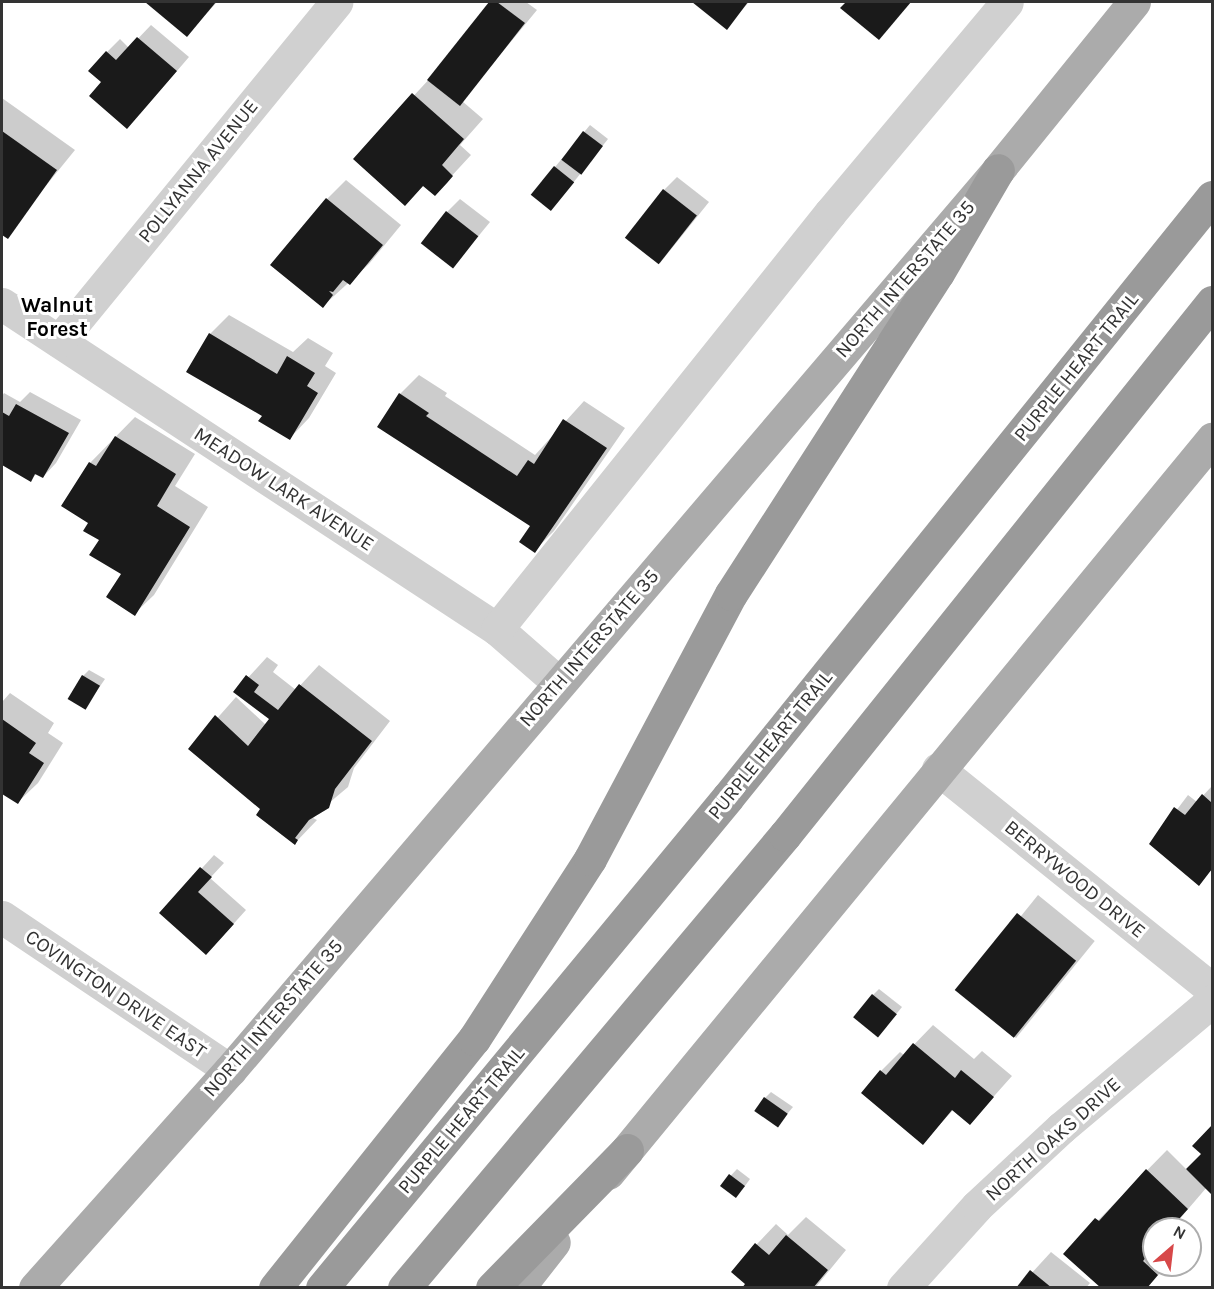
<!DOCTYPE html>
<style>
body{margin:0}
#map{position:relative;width:1214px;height:1289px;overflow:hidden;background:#fff;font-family:Karla,sans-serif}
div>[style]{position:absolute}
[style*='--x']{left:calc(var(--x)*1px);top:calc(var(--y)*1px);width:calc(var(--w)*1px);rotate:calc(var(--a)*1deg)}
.shadow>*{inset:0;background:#0003;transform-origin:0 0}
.building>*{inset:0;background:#1a1a1a;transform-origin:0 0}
.minor>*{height:33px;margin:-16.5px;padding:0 16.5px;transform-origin:16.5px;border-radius:16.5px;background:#d0d0d0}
.major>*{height:33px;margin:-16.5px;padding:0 16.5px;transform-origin:16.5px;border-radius:16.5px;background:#ababab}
.highway>*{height:33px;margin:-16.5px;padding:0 16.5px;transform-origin:16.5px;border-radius:16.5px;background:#9a9a9a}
span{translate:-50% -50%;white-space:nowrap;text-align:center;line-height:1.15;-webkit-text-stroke:6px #fff;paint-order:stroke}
.street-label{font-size:20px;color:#333}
.neighbourhood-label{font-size:21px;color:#000;font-weight:700}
.frame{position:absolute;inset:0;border:3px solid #333;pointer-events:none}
.north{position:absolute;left:1142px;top:1217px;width:60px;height:60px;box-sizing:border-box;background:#fff;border:2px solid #adadad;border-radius:50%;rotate:28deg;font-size:16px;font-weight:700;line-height:24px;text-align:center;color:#333}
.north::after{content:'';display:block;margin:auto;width:21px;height:27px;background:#d74849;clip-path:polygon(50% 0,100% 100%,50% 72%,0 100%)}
</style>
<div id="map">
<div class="shadow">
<div style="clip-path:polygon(148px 2px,217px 2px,187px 35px)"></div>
<div style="clip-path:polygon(491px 2px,526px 2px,537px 10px,462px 101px,483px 119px,460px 145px,471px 155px,435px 194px,424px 185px,405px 204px,355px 159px,433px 75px)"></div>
<div style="clip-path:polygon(694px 2px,749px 2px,726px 28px)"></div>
<div style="clip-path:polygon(848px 2px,911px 2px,879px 38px,842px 8px)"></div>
<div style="clip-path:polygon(151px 25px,189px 57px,140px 114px,107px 52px,120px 39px,129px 48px)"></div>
<div style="clip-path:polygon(2px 98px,75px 150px,5px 236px,2px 233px)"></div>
<div style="clip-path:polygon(590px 125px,608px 139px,557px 203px,555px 167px)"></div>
<div style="clip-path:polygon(677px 177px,709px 202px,660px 263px,664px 190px)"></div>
<div style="clip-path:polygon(346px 180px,401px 225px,369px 264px,323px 306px,327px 199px)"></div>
<div style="clip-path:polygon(460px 199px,490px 222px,454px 266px,447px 212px)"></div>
<div style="clip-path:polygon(229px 315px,293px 352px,308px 338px,333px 353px,325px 366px,336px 373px,309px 418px,290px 438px,264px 416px,210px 334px)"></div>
<div style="clip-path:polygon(419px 375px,447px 393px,445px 396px,535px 455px,584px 401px,625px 428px,554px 531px,534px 551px,532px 526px,400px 394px)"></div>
<div style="clip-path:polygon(30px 392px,81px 420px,56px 463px,43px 477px,37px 473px,31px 480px,2px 463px,2px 396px,4px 393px,20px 402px)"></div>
<div style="clip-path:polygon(135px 417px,195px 454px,175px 486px,208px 507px,154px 595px,134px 614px,123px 574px,90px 523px,90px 463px)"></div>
<div style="clip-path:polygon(267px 657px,278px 665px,273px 672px,296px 690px,319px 665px,390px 721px,354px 768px,348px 787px,316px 814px,313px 818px,317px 820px,295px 843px,262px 808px,190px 749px,236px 697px,266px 725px,271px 719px,235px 692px)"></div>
<div style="clip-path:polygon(89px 670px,105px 679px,85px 708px,83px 676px)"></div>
<div style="clip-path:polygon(10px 693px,54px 723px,48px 733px,63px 743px,38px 783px,18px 802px,2px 792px,2px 702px)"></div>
<div style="clip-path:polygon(1212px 786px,1212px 869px,1199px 884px,1151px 844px,1188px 795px,1197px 802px)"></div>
<div style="clip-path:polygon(214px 855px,224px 863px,210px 878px,246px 910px,219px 940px,161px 913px)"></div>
<div style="left:1038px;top:895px;width:73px;height:125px;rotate:39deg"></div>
<div style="clip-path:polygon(879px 989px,902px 1007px,884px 1029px,873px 995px)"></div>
<div style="clip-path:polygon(933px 1025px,974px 1059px,982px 1051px,1012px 1076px,970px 1123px,954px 1109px,923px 1143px,881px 1071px,900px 1052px,904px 1055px)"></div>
<div style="clip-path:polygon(771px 1092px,793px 1107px,777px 1126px,765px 1098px)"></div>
<div style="clip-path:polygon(1212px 1127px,1212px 1193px,1207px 1187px,1171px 1229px,1154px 1229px,1154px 1265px,1167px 1265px,1147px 1288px,1066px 1253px,1167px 1150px,1187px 1170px,1203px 1154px,1194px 1146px)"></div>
<div style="clip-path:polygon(737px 1169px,750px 1179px,742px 1190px,722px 1185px)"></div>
<div style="clip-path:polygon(806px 1217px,846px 1250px,815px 1288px,744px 1288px,747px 1284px,733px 1271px,757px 1244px,776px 1224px,788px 1235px)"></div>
<div style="clip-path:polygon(1051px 1252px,1090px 1283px,1086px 1288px,1018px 1288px)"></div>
</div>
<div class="building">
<div style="clip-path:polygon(145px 2px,216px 2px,187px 37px)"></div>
<div style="clip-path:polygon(489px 2px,497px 2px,525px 23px,460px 106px,427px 80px)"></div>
<div style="clip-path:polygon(692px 2px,748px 2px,727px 30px)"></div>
<div style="clip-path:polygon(846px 2px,911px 2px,879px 40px,840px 8px)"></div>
<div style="clip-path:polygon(137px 37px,177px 71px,127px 129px,89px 96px,101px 82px,88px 71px,106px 51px,116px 60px)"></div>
<div style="clip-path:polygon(412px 93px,464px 139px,442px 165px,453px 176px,447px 183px,435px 196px,423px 186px,405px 206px,353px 159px)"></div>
<div style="clip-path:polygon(2px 131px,57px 170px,8px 239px,2px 235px)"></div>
<div style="left:583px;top:131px;width:25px;height:36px;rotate:37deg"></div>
<div style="left:554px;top:166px;width:26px;height:37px;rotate:39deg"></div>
<div style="left:663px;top:189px;width:43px;height:62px;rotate:38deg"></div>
<div style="clip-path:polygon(326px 198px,383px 245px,350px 285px,343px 280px,333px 292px,329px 291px,333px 295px,323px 308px,270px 265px)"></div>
<div style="left:446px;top:211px;width:41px;height:41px;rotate:38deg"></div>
<div style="clip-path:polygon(209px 333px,277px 374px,287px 356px,315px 373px,307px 386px,318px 393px,290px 440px,258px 421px,262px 416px,186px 372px)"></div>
<div style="clip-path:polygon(399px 393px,429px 413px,426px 416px,517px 476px,528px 460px,534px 464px,563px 419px,607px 448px,535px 553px,519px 542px,530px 526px,377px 427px)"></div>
<div style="clip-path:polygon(16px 404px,69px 433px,43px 478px,35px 474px,31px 482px,2px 465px,2px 412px,9px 416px)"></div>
<div style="clip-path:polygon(115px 436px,176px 474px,157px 506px,190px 527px,135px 616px,106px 597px,121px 574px,89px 555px,99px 540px,83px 531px,88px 523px,61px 506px,89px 462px,96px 466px)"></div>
<div style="left:82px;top:675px;width:21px;height:28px;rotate:31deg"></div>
<div style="clip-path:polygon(246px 675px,259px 685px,254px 692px,278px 710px,299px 684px,372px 741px,335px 789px,329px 808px,309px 820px,295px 838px,298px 840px,295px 845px,256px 815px,260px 809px,188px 749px,215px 715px,248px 746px,269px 719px,233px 692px)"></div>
<div style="clip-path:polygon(2px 719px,36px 743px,29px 753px,44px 763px,18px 804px,2px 794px)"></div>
<div style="clip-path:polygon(1202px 794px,1212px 803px,1212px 869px,1199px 886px,1149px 844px,1174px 807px,1185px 815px)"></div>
<div style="clip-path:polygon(200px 867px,212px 877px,198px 892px,234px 924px,206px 955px,159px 913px)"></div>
<div style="left:1017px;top:913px;width:76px;height:99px;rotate:39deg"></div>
<div style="left:872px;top:994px;width:32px;height:30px;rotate:39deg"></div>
<div style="clip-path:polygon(913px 1043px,955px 1078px,961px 1070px,994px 1097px,970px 1125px,952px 1110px,923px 1145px,861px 1093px,880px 1070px,886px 1075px)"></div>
<div style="left:764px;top:1097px;width:29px;height:17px;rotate:35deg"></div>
<div style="clip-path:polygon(1212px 1125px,1212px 1195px,1186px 1169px,1201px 1154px,1192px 1146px)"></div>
<div style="clip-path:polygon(1146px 1169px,1188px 1209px,1170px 1229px,1154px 1229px,1154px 1248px,1143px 1261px,1158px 1275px,1147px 1288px,1101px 1288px,1063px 1254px,1095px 1218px,1099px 1221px)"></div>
<div style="left:729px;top:1174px;width:20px;height:15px;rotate:37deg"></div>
<div style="clip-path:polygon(786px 1235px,828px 1270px,813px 1288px,742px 1288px,745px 1284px,731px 1272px,755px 1243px,769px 1255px)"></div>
<div style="clip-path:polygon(1030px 1270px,1052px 1288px,1016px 1288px)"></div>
</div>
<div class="minor">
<div style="--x:2;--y:304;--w:592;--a:33.29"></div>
<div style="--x:497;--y:629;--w:82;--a:41.1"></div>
<div style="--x:59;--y:341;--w:438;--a:-50.7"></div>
<div style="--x:497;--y:629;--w:533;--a:-51.32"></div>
<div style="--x:830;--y:213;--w:275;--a:-50"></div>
<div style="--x:938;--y:769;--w:351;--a:38.8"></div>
<div style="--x:2;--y:917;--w:275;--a:33.9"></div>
<div style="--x:903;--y:1288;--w:110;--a:-47.9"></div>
<div style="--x:977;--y:1206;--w:115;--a:-42.9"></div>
<div style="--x:1061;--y:1128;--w:197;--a:-40.1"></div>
</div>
<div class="major">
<div style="--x:608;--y:1173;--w:951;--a:-50.55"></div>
<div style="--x:35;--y:1288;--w:292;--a:-48.2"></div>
<div style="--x:230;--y:1070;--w:1183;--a:-49.52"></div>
<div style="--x:998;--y:170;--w:216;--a:-51"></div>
<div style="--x:518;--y:1288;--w:58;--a:-52"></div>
</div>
<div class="highway">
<div style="--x:275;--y:1288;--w:319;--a:-51.4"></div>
<div style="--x:474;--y:1039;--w:214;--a:-57.2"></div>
<div style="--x:590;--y:859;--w:300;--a:-62"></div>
<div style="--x:731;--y:594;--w:382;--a:-57.2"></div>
<div style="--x:938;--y:273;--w:119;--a:-59.8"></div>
<div style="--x:322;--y:1288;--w:637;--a:-50.41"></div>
<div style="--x:728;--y:797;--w:771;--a:-51.11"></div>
<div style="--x:404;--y:1288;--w:592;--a:-49.93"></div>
<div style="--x:785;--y:835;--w:683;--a:-51.3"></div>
<div style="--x:492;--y:1288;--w:193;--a:-45.6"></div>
</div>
<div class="street-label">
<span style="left:198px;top:171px;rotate:-51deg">POLLYANNA AVENUE</span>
<span style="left:905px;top:279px;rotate:-49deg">NORTH INTERSTATE 35</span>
<span style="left:1076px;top:367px;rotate:-51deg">PURPLE HEART TRAIL</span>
<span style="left:284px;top:489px;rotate:33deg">MEADOW LARK AVENUE</span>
<span style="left:589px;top:648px;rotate:-49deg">NORTH INTERSTATE 35</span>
<span style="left:770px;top:745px;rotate:-51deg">PURPLE HEART TRAIL</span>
<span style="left:1075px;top:879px;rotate:39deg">BERRYWOOD DRIVE</span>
<span style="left:116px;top:994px;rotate:34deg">COVINGTON DRIVE EAST</span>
<span style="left:273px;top:1018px;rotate:-49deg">NORTH INTERSTATE 35</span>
<span style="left:461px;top:1120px;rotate:-50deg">PURPLE HEART TRAIL</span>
<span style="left:1053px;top:1139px;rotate:-42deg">NORTH OAKS DRIVE</span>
</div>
<div class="neighbourhood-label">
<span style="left:57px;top:317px">Walnut<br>Forest</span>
</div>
<div class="frame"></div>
<div class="north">N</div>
</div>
